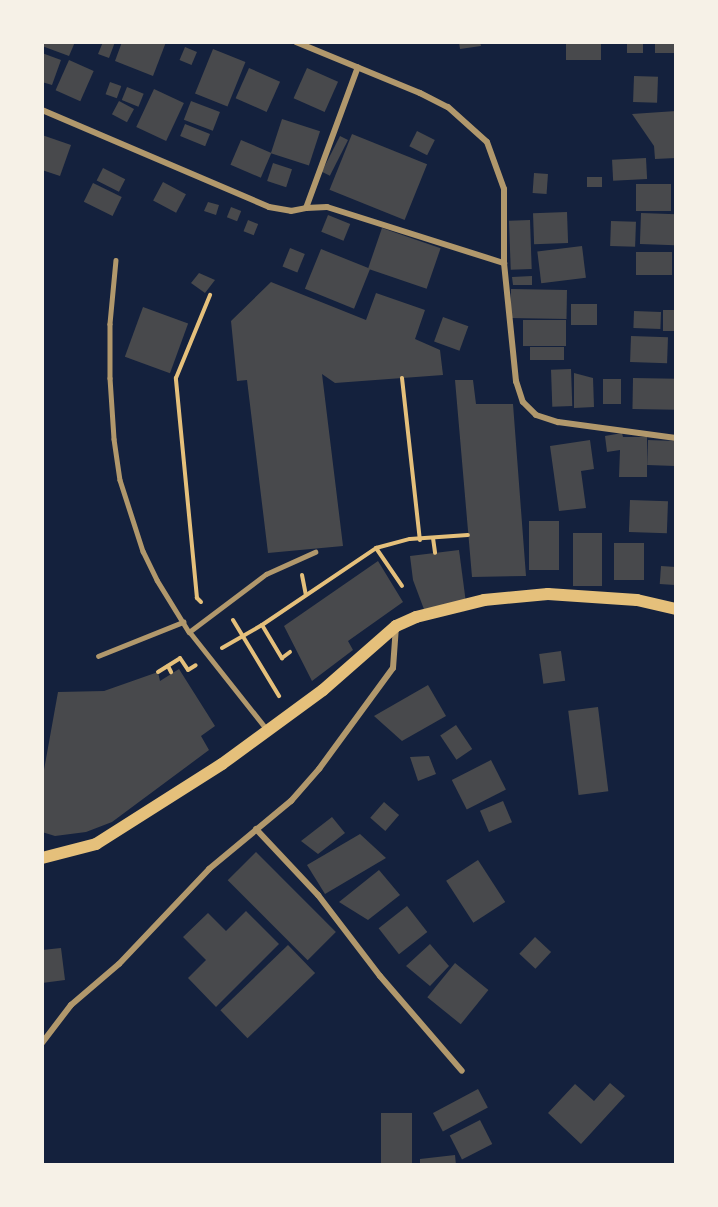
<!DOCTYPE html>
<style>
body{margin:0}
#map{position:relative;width:718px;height:1207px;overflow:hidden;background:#14213d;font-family:Spectral,serif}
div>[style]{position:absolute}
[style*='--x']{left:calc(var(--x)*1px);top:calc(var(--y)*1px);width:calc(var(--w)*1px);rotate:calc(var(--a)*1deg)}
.building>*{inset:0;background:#48494c;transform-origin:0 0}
.path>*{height:4px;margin:-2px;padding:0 2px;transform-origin:2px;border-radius:2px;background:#e5c07b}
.service>*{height:4.5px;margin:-2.25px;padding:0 2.25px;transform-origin:2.25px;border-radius:2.25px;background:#b1986c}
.minor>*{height:6px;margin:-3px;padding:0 3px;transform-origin:3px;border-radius:3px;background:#b1986c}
.secondary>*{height:12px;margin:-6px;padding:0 6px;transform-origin:6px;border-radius:6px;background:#e5c07b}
span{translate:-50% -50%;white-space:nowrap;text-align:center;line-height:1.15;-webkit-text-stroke:4.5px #f6f1e7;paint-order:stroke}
.frame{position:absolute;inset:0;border:44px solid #f6f1e7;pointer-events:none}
</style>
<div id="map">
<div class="building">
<div style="clip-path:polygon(42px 42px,75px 42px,69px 56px,42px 46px)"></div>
<div style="clip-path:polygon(103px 42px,115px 42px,109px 58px,98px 54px)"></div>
<div style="clip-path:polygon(122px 42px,166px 42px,153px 76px,115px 61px)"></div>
<div style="clip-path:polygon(459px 42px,480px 42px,481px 46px,460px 49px)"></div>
<div style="left:566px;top:42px;width:35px;height:18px"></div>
<div style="left:627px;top:42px;width:16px;height:11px"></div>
<div style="left:655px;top:42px;width:21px;height:11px"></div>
<div style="left:185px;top:47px;width:13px;height:14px;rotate:23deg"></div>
<div style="left:213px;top:49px;width:35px;height:48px;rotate:22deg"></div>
<div style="clip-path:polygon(42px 53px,61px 60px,52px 85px,42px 82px)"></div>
<div style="left:69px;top:60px;width:27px;height:33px;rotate:24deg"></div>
<div style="left:249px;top:68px;width:34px;height:33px;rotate:24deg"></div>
<div style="left:307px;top:68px;width:34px;height:33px;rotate:24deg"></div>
<div style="left:634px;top:76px;width:24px;height:26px;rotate:2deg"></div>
<div style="left:110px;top:82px;width:12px;height:13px;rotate:20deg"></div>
<div style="left:127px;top:87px;width:18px;height:14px;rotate:22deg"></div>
<div style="left:154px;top:89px;width:33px;height:42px;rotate:25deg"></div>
<div style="left:119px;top:101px;width:17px;height:15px;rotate:28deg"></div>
<div style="left:191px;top:101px;width:31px;height:20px;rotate:21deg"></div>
<div style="clip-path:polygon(676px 111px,676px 158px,655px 159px,654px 146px,632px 114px)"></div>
<div style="left:282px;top:119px;width:40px;height:36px;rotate:18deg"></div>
<div style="left:185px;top:124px;width:27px;height:13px;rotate:22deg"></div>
<div style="left:417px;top:131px;width:20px;height:17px;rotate:27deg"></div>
<div style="left:352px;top:134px;width:81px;height:60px;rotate:22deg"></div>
<div style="clip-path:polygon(42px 135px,71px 145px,60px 176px,42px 170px)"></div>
<div style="left:340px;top:136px;width:9px;height:40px;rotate:27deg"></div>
<div style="left:241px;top:140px;width:33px;height:27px;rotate:23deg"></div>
<div style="left:646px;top:158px;width:21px;height:34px;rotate:87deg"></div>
<div style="left:273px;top:163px;width:20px;height:19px;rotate:18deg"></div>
<div style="left:103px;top:168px;width:25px;height:14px;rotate:27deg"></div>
<div style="left:534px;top:173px;width:14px;height:20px;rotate:4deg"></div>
<div style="left:587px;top:177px;width:15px;height:10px"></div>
<div style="left:163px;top:182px;width:26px;height:21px;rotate:28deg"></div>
<div style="left:93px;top:183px;width:32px;height:21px;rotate:26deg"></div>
<div style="left:636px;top:184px;width:35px;height:27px"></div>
<div style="clip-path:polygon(208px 202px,219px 205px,216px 215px,204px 211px)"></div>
<div style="left:231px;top:207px;width:11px;height:11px;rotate:22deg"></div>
<div style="left:567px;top:212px;width:31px;height:34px;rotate:88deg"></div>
<div style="left:641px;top:213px;width:35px;height:31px;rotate:2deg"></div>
<div style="left:328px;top:215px;width:24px;height:18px;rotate:22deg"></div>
<div style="left:248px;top:220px;width:11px;height:12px;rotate:22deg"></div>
<div style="left:530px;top:220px;width:49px;height:21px;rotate:88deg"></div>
<div style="left:611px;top:221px;width:25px;height:25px;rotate:2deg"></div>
<div style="left:382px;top:228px;width:62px;height:43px;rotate:19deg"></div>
<div style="left:582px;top:246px;width:32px;height:45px;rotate:83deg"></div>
<div style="left:290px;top:248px;width:16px;height:20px;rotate:22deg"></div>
<div style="left:321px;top:249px;width:53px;height:43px;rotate:22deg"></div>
<div style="left:636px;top:252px;width:36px;height:23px"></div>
<div style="clip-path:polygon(199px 273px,215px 280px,205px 293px,191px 283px)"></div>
<div style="clip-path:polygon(532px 276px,532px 285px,513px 285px,512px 277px)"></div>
<div style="clip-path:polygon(271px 282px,366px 320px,376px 293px,425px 310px,415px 339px,440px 350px,443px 375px,335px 383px,322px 374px,343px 546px,268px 553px,247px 380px,237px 381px,231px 321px)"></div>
<div style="left:511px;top:289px;width:56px;height:29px;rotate:1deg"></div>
<div style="left:571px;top:304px;width:26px;height:21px"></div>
<div style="left:143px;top:307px;width:48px;height:53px;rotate:20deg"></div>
<div style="left:663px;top:310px;width:13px;height:21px"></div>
<div style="left:634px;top:311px;width:27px;height:17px;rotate:2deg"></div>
<div style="left:443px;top:317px;width:27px;height:26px;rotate:20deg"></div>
<div style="left:523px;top:320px;width:43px;height:26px"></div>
<div style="left:631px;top:336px;width:37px;height:26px;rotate:2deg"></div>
<div style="left:530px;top:347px;width:34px;height:13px"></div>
<div style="left:571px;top:369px;width:37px;height:20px;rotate:88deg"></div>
<div style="clip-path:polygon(574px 373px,593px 378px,594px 407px,574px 408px)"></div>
<div style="left:633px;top:378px;width:43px;height:31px;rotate:1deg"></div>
<div style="left:603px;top:379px;width:18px;height:25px"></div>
<div style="clip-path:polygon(455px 380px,473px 380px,476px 404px,513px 404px,526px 576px,472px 577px)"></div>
<div style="clip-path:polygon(622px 433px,623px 437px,647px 437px,647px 477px,619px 477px,620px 450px,607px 452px,605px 436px)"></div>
<div style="clip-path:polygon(590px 440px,594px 469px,581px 471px,586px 508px,559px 511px,550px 446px)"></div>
<div style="left:648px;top:440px;width:28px;height:25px;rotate:2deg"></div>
<div style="left:630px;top:500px;width:38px;height:32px;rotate:2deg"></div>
<div style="left:529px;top:521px;width:30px;height:49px"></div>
<div style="left:573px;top:533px;width:29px;height:53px"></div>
<div style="left:614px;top:543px;width:30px;height:37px"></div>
<div style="clip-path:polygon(459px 550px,466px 603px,425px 612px,413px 580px,410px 556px)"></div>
<div style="clip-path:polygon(378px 561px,403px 602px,348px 641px,353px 650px,312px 681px,284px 626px)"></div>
<div style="left:661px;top:566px;width:15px;height:18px;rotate:4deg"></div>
<div style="left:561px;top:651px;width:30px;height:22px;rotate:82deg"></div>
<div style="clip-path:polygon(179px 669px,215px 726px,201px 736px,209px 750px,112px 822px,86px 832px,55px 836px,42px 832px,42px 781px,58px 692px,104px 691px,158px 672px,160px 681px)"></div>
<div style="clip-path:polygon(428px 685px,446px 716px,402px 741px,374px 716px)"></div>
<div style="left:598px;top:707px;width:85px;height:30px;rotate:83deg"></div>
<div style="left:456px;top:725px;width:29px;height:19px;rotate:56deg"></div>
<div style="clip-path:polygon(429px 756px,436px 774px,418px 781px,410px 757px)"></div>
<div style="left:491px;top:760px;width:33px;height:44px;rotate:63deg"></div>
<div style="left:503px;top:801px;width:23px;height:25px;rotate:67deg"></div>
<div style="left:384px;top:802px;width:20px;height:21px;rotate:41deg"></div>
<div style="clip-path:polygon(332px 817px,345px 833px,318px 854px,301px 841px)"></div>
<div style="clip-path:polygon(360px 834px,386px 858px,325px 894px,307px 865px)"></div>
<div style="left:256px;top:852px;width:113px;height:40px;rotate:45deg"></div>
<div style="left:478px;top:860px;width:50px;height:38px;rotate:57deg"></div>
<div style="clip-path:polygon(379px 870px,400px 895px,368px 920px,339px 902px)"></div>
<div style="left:407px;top:906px;width:33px;height:36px;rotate:52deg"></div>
<div style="clip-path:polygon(246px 911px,279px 944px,216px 1007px,188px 978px,206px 960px,183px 937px,208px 913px,226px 931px)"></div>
<div style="left:535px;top:937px;width:22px;height:23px;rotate:43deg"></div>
<div style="clip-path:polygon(430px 944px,449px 966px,430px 986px,406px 966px)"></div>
<div style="left:288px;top:945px;width:39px;height:94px;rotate:46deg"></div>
<div style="clip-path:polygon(61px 948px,65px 980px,42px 983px,42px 950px)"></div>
<div style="left:455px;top:963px;width:43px;height:44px;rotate:39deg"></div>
<div style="clip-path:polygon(610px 1083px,625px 1096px,581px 1144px,548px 1113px,575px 1084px,594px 1101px)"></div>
<div style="left:478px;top:1089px;width:21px;height:51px;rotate:62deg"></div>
<div style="left:381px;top:1113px;width:31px;height:52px"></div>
<div style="left:480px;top:1120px;width:27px;height:34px;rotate:63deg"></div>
<div style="clip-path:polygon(455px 1155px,456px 1165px,420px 1165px,420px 1159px)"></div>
</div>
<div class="path">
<div style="--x:402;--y:378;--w:163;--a:83.7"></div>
<div style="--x:433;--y:538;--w:15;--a:82"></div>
<div style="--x:376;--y:548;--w:46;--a:55.6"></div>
<div style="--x:302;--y:575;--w:20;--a:79"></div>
<div style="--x:201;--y:602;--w:6;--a:-135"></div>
<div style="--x:197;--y:598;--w:221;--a:-95.5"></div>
<div style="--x:176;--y:378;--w:90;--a:-67.7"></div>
<div style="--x:233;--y:620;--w:89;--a:58.8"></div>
<div style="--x:262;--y:625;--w:138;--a:-34"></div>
<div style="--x:376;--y:548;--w:35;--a:-15"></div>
<div style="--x:410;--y:539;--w:58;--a:-3.9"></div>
<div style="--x:222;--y:648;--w:46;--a:-29.9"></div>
<div style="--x:262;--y:625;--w:39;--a:59"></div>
<div style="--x:282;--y:658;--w:10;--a:-37"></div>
<div style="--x:168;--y:666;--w:7;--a:63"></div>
<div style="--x:158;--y:672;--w:26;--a:-32"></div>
<div style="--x:180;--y:658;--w:14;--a:56"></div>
<div style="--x:188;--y:670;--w:9;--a:-32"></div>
</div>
<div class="service">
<div style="--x:116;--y:260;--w:64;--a:95.4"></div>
<div style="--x:110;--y:324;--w:54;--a:90"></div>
<div style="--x:110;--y:378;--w:61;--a:86.2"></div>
<div style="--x:114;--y:439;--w:41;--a:81.7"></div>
<div style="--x:120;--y:480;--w:75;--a:72.1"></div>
<div style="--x:143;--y:551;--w:32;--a:64"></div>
<div style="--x:157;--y:580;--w:61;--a:58.4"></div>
<div style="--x:98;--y:656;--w:92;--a:-21.8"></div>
<div style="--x:266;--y:729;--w:124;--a:-128.4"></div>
<div style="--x:189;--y:632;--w:96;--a:-37"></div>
<div style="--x:266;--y:574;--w:54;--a:-24.2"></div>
</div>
<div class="minor">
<div style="--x:296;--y:42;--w:134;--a:22.4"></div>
<div style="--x:420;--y:93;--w:31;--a:27"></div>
<div style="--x:448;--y:107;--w:52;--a:41.9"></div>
<div style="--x:487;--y:142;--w:50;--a:70.1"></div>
<div style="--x:504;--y:189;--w:74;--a:90"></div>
<div style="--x:504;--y:263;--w:119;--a:84.2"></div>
<div style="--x:516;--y:381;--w:22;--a:72"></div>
<div style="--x:523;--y:402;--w:18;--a:45"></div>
<div style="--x:536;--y:415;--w:23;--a:18"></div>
<div style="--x:558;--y:422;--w:119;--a:7.7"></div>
<div style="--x:42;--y:110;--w:247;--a:23.1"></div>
<div style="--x:269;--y:207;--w:22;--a:10"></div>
<div style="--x:291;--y:211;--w:15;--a:-11"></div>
<div style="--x:306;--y:208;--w:21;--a:-3"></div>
<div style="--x:327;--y:207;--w:186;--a:17.6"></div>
<div style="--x:306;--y:208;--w:150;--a:-69.8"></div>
<div style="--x:256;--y:829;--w:91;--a:46.8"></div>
<div style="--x:318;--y:895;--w:102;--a:52.6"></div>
<div style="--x:380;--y:976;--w:125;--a:49.2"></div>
<div style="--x:42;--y:1043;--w:48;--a:-52.7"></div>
<div style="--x:71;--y:1005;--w:63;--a:-40.5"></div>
<div style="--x:119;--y:964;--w:131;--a:-46.5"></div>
<div style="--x:209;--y:869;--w:107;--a:-39.7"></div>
<div style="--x:291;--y:801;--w:43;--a:-48.8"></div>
<div style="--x:319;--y:769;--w:125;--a:-53.8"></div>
<div style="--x:393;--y:668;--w:42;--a:-85.9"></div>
</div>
<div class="secondary">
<div style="--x:42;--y:858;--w:56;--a:-14.5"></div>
<div style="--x:96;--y:844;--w:149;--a:-32.4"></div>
<div style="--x:222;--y:764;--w:125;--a:-36.2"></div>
<div style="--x:323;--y:690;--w:97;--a:-41.2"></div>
<div style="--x:396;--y:626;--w:22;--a:-24"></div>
<div style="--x:416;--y:617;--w:70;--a:-14"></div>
<div style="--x:484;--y:600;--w:64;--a:-5.4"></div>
<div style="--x:548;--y:594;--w:89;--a:3.9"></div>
<div style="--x:637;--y:600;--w:40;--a:13"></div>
</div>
<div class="frame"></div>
</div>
